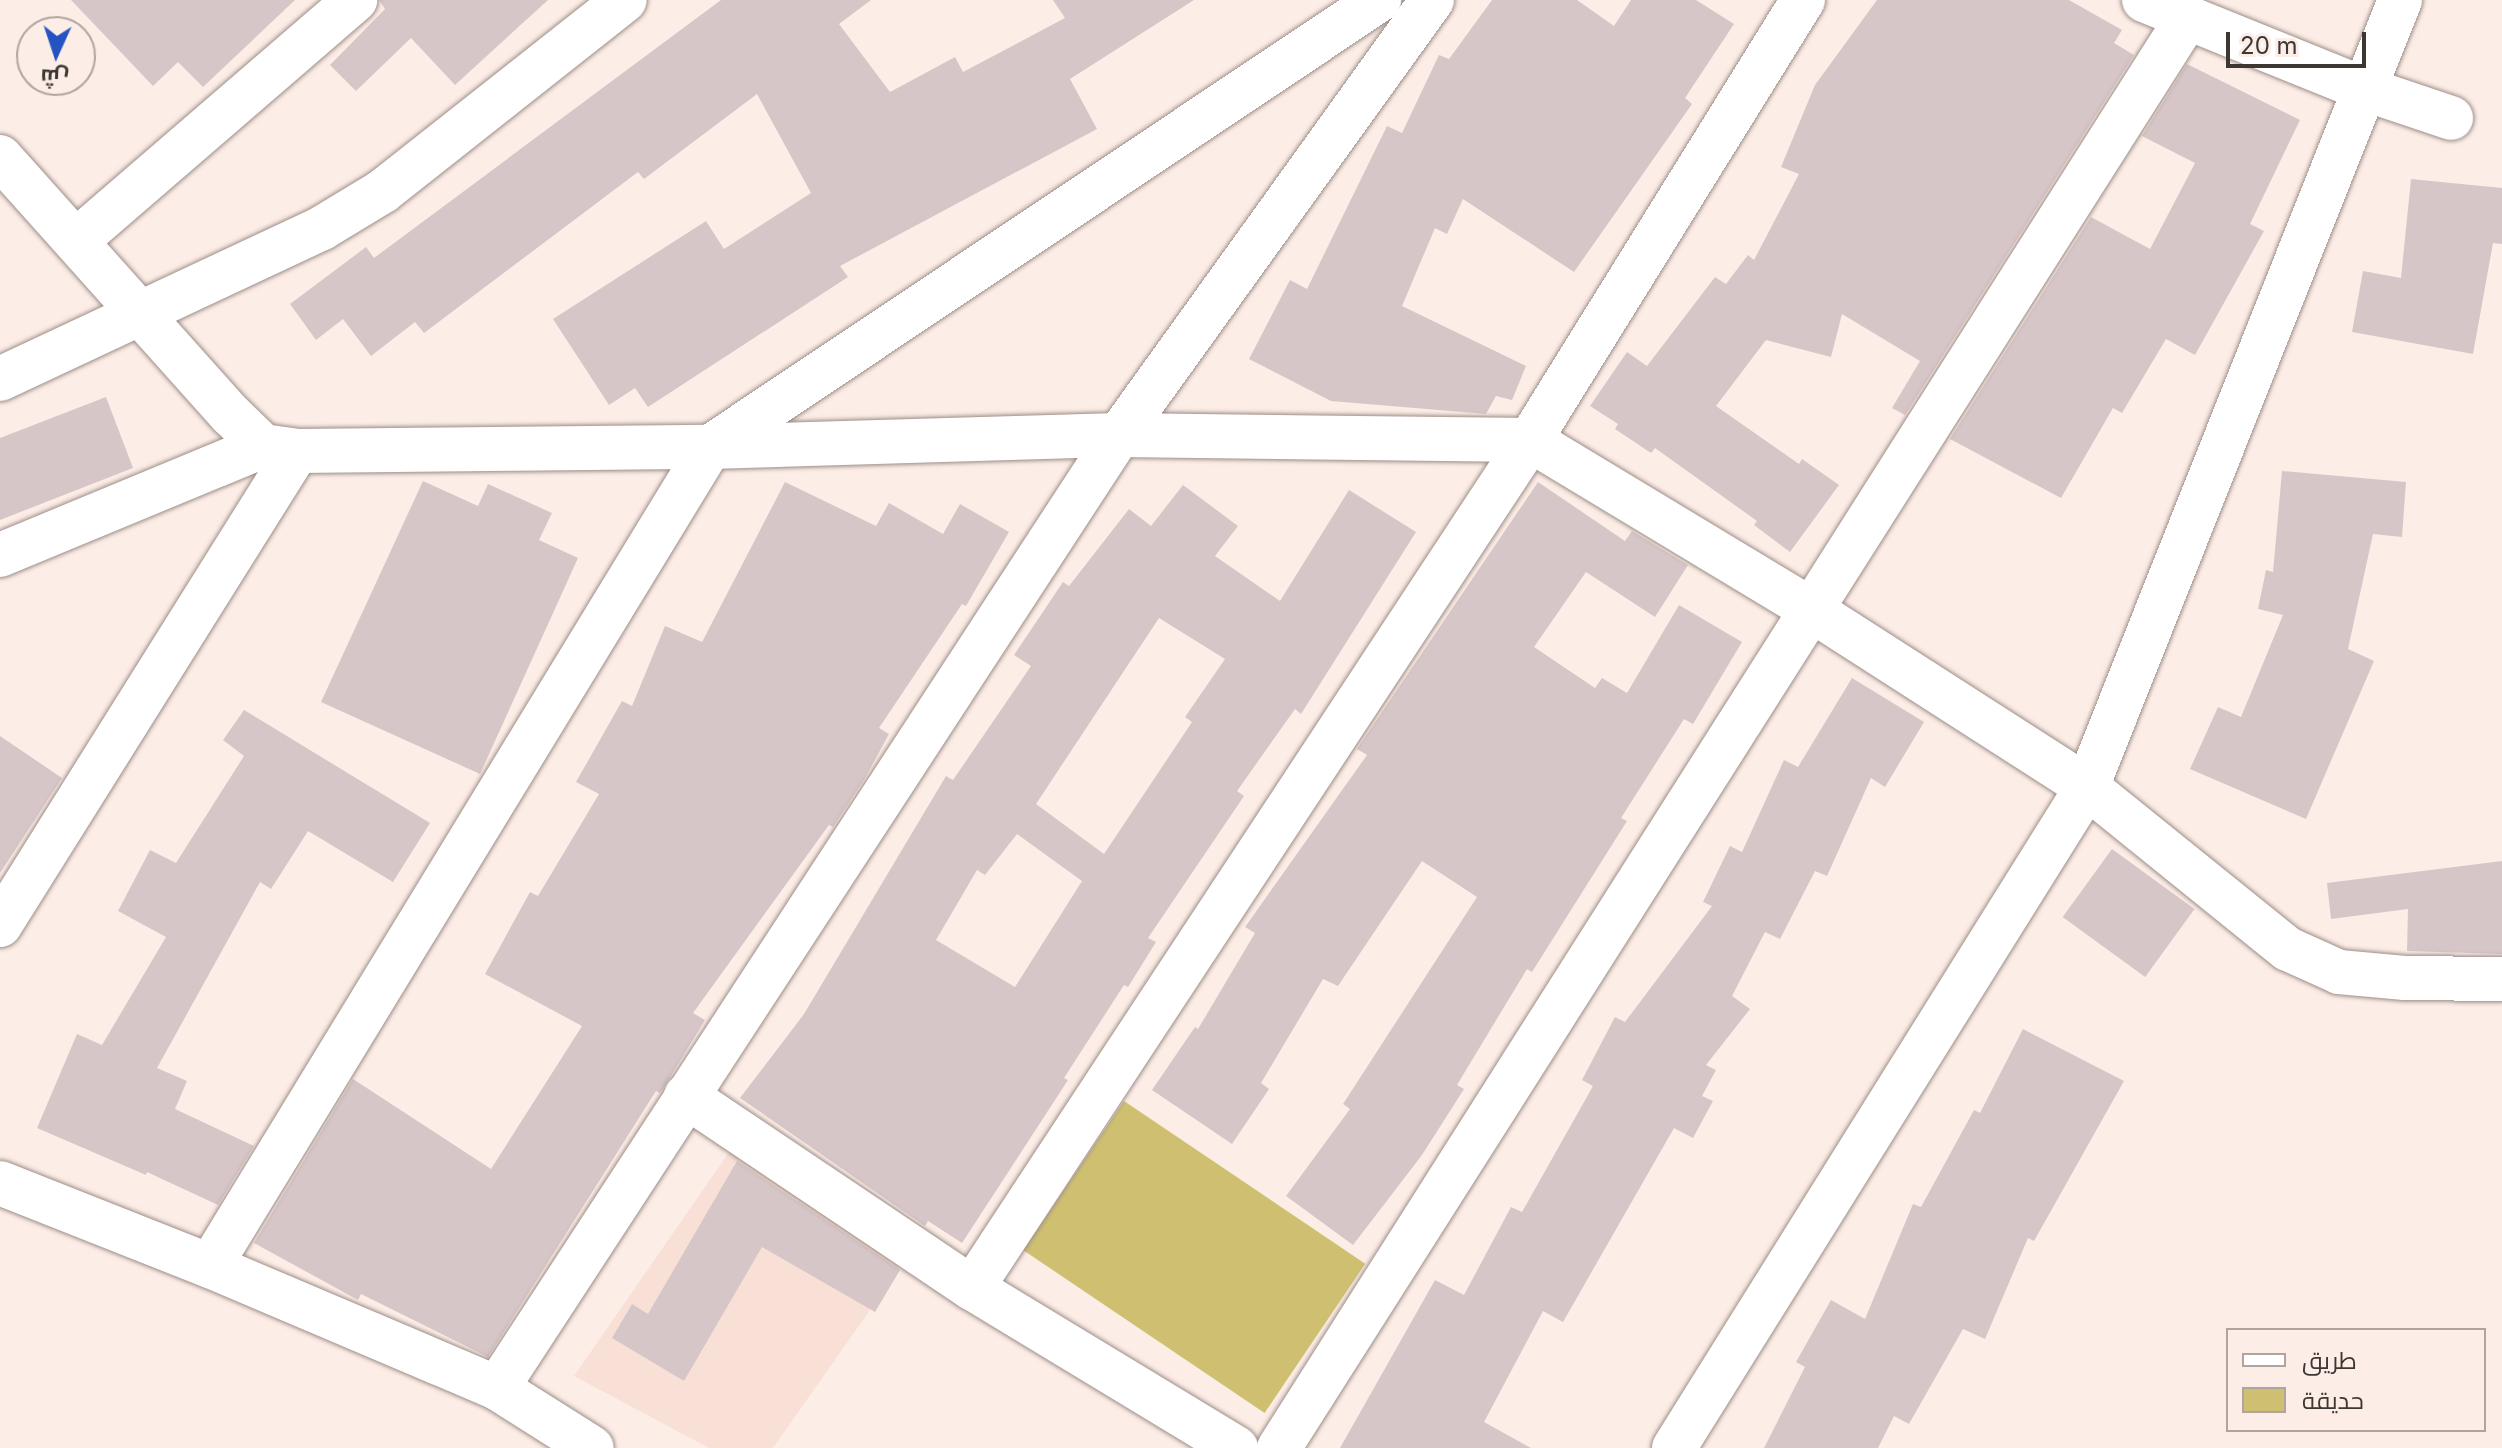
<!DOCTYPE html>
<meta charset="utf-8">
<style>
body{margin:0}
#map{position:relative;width:2502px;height:1448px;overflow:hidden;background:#fdede7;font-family:Inter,Cairo,sans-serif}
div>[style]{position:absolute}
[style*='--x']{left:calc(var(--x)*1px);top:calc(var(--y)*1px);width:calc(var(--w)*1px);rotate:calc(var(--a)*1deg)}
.built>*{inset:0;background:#f8e0d6}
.green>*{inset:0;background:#cfc071;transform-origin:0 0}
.building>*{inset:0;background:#d7c6c7;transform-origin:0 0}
.roads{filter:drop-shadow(0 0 2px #9c8e88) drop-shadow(0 0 2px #9c8e88)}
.street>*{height:44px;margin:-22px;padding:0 22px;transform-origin:22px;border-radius:22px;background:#fff}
span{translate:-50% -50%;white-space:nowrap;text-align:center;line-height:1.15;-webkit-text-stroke:7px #fdede7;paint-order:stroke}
.legend{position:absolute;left:2226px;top:1328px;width:260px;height:104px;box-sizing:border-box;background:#fdede7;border:2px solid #b0a49f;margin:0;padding:10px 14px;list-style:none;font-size:24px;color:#3d3734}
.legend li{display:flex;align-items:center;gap:16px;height:40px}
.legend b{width:40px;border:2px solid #b0a49f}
.north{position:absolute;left:16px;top:16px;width:80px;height:80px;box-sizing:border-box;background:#fdede7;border:2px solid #b0a49f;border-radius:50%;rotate:183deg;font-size:22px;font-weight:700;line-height:32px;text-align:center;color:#3d3734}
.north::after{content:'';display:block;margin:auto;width:28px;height:36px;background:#2554c2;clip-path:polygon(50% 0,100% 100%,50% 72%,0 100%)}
.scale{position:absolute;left:2226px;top:32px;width:140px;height:36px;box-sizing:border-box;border:4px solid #3d3734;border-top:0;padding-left:10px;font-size:24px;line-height:28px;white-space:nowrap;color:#3d3734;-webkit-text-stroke:6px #fdede7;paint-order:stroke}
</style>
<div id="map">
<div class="built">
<div style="clip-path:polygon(734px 1145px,903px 1263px,773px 1448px,709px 1448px,574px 1376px)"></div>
</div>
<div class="green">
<div style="left:1124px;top:1101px;width:291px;height:180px;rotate:34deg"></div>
</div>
<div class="building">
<div style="clip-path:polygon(71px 0,295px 0,203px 87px,178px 62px,153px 86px)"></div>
<div style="clip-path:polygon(379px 0,548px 0,455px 85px,411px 38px,356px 91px,330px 65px,385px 9px)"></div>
<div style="clip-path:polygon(721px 0,871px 0,839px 24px,890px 92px,955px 57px,963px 72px,1065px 18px,1053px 0,1194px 0,1070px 79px,1097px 129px,840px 266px,848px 277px,648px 407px,635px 388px,609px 405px,553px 319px,706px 221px,724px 249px,811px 193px,757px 94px,644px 179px,638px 172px,424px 333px,415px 322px,371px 356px,343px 319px,316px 340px,290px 304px,366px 247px,374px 258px)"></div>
<div style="clip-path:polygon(1492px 0,1577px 0,1614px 26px,1631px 0,1696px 0,1734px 24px,1685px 98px,1692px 104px,1574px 272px,1463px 199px,1447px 234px,1435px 228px,1402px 306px,1526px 366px,1512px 400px,1496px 396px,1486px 414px,1331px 401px,1249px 359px,1290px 280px,1307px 289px,1387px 126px,1402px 133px,1439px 55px,1449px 59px)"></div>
<div style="clip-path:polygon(1877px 0,2069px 0,2122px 30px,2114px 43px,2134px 55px,1905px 415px,1892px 408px,1920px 361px,1842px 314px,1831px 357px,1766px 340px,1716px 406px,1799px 464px,1802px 459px,1839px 485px,1790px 552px,1754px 525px,1757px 521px,1655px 448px,1651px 453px,1615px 429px,1618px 424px,1590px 406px,1627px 352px,1647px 366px,1715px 277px,1726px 284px,1748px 255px,1754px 260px,1799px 174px,1781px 167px,1815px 85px)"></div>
<div style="clip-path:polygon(2187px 64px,2300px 120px,2250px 224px,2264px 231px,2195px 355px,2166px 339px,2122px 413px,2113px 408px,2061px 498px,1950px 439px,2091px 217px,2150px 249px,2195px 163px,2142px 136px)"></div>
<div style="clip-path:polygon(2411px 179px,2502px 188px,2502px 244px,2493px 243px,2473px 354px,2352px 332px,2363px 271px,2401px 278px)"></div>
<div style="clip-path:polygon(106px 397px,133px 468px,0 520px,0 438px)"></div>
<div style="clip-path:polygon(2282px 471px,2406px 482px,2402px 537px,2373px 534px,2348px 649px,2374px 661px,2306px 819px,2190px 769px,2218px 707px,2241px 717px,2283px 615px,2258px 609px,2266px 570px,2273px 572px)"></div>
<div style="clip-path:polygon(423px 481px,478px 506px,488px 484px,552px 513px,539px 540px,578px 558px,480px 774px,321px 702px)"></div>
<div style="clip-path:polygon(785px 482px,876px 526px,889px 503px,943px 534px,960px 504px,1009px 532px,966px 606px,962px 604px,879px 728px,889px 734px,865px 778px,833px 827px,829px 825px,693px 1013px,705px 1020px,672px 1074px,660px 1093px,656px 1091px,488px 1357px,361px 1294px,358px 1300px,254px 1243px,353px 1079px,491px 1169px,582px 1026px,485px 974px,530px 892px,538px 896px,599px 794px,576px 782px,622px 701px,632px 706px,665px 626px,702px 642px)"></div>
<div style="clip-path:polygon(1538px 482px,1625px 541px,1632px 531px,1688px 565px,1655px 617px,1586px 572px,1534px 647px,1595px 688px,1602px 678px,1627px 693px,1679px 605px,1742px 642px,1693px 724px,1684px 719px,1621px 818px,1627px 821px,1532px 972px,1527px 969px,1457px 1085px,1464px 1089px,1422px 1155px,1353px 1245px,1286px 1196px,1350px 1109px,1343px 1104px,1477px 897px,1422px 861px,1338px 986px,1323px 979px,1261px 1083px,1269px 1089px,1232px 1144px,1152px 1090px,1195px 1027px,1198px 1029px,1255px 933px,1245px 927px,1367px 755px,1357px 749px)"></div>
<div style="clip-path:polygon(evenodd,1183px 485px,1238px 526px,1215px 556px,1280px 601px,1349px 490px,1416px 532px,1301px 714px,1295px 709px,1237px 791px,1244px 796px,1148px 938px,1156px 942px,1128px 987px,1124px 985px,1064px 1078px,1068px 1080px,962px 1243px,928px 1221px,925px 1226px,740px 1098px,804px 1014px,946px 776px,953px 780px,1031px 666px,1014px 655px,1063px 582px,1069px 586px,1129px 509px,1151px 526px,1183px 485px,1159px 618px,1225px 659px,1185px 717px,1192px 722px,1104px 854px,1036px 804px,1159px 618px,1183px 485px,1017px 834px,1082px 881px,1015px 987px,936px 940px,977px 870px,985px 875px,1017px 834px)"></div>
<div style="clip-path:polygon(1852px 678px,1924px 722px,1885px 787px,1871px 778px,1827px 876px,1815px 871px,1780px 939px,1765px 932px,1732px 996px,1750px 1009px,1706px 1065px,1716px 1070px,1702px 1096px,1713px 1101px,1693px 1138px,1674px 1128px,1563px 1322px,1543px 1311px,1484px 1422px,1531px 1448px,1340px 1448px,1435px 1280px,1464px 1295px,1511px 1207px,1522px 1212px,1593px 1086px,1582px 1080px,1615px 1017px,1625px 1022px,1712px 906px,1703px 902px,1730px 846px,1742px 852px,1784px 760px,1798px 767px)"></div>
<div style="clip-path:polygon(244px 710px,430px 823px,393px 882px,308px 831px,271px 889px,260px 882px,157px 1068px,187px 1081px,175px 1109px,254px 1146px,218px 1205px,147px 1172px,146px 1175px,37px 1128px,77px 1034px,102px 1045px,166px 937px,118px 911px,150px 850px,176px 863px,244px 756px,223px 740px)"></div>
<div style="clip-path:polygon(0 736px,62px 778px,0 873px)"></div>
<div style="left:2112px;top:849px;width:102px;height:84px;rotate:36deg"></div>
<div style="clip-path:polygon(2502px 861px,2502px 954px,2407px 951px,2408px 909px,2331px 919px,2327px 883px)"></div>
<div style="clip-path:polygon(2023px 1029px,2124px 1081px,2034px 1241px,2028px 1238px,1985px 1339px,1963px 1329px,1909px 1424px,1894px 1416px,1878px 1448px,1764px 1448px,1805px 1367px,1796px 1362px,1831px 1300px,1865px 1319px,1913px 1204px,1921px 1207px,1974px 1110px,1980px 1113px)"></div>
<div style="clip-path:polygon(737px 1161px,900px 1270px,875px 1312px,762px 1247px,684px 1381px,612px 1338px,632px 1304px,648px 1314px)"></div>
</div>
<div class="roads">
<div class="street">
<div style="--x:2144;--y:0;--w:235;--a:22"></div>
<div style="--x:2362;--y:88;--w:94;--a:18.6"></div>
<div style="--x:0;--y:157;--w:346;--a:48.2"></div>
<div style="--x:231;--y:415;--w:45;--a:44.1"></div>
<div style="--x:263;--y:446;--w:34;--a:8"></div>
<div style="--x:297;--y:451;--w:413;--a:-0.6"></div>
<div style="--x:710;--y:447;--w:409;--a:-1.7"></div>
<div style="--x:1119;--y:435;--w:411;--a:0.7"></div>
<div style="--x:1530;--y:440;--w:327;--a:31.1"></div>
<div style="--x:1810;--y:609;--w:329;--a:32.7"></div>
<div style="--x:2087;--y:787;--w:258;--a:38.9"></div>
<div style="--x:2288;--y:949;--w:56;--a:24.3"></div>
<div style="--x:2339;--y:972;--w:66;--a:5.2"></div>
<div style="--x:2405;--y:978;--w:97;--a:0.6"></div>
<div style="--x:76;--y:241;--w:369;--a:-40.8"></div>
<div style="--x:0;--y:379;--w:356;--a:-25.1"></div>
<div style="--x:322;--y:228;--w:71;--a:-31.2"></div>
<div style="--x:383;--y:191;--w:308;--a:-38.3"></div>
<div style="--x:0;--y:555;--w:285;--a:-22.5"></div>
<div style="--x:0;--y:925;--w:559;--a:-57.93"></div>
<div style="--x:686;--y:1096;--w:344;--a:33.9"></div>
<div style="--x:972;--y:1288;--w:309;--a:31.2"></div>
<div style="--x:0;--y:1183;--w:226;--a:21.6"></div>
<div style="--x:210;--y:1266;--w:312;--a:23"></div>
<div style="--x:497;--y:1388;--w:112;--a:32.3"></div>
<div style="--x:210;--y:1266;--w:960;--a:-58.6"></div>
<div style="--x:710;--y:447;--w:805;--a:-33.75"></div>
<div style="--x:972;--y:1288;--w:1015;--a:-56.65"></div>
<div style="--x:1530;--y:440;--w:518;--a:-58.18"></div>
<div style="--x:497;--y:1388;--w:1138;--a:-56.87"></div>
<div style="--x:1119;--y:435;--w:536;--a:-54.26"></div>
<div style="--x:1279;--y:1448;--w:1692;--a:-57.58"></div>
<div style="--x:1674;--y:1448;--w:779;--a:-58"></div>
<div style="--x:2087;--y:787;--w:847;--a:-68.31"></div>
</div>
</div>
<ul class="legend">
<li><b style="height:10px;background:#fff"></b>طريق</li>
<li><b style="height:22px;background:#cfc071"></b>حديقة</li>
</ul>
<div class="north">ش</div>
<div class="scale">20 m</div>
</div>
